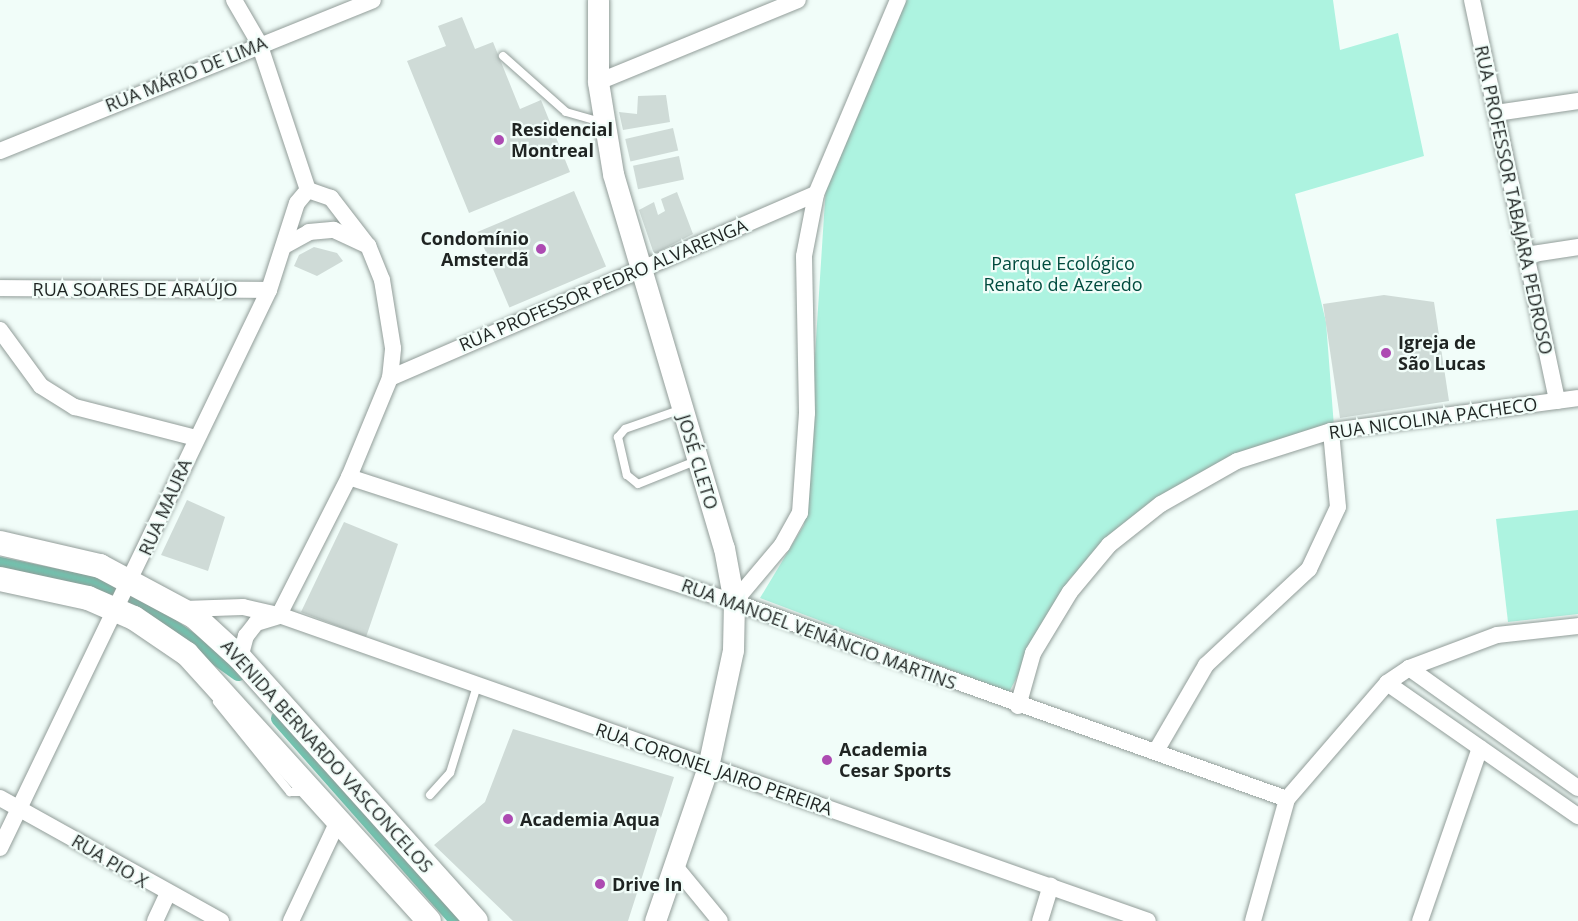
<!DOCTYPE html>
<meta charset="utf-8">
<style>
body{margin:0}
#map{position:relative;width:1578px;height:921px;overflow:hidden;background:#f1fdf9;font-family:"Open Sans",sans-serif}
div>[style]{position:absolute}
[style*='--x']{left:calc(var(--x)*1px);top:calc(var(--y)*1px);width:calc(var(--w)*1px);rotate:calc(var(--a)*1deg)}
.green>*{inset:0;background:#adf3e0}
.canal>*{height:15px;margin:-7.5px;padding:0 7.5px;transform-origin:7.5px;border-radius:7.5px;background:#72c3af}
.building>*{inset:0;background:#cfdbd7;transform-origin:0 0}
.roads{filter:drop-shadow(0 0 2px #929d99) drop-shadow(0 0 2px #929d99)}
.service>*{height:8px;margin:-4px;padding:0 4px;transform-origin:4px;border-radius:4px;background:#fff}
.minor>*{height:16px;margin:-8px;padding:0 8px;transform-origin:8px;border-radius:8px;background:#fff}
.tertiary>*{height:21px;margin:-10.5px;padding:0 10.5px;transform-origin:10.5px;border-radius:10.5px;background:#fff}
.secondary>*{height:24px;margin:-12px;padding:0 12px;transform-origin:12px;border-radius:12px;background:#fff}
.dots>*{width:16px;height:16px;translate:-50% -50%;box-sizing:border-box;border:3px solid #f1fdf9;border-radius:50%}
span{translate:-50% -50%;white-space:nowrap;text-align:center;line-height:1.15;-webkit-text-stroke:4.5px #f1fdf9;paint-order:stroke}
.street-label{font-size:18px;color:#1f2422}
.poi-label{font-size:18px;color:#1f2422;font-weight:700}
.left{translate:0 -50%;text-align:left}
.right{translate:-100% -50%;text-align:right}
.park-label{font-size:18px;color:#004b3e}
</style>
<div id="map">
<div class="green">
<div style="clip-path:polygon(906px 0,1333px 0,1340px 50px,1398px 33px,1424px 156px,1295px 194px,1326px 322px,1334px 427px,1157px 503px,1070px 578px,1009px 692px,760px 598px,804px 525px,826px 185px)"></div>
<div style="clip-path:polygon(1578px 510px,1578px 614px,1508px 622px,1496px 519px)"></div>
</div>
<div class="canal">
<div style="--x:0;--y:564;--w:107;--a:11.8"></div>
<div style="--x:105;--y:586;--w:45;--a:27.7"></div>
<div style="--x:145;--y:607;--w:114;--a:35.4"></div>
<div style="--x:278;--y:718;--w:271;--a:48.6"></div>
</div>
<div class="building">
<div style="clip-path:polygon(462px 17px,475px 49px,493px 42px,520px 109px,541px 100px,570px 172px,469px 213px,407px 61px,446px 46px,438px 26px)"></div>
<div style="clip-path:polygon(666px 95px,670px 122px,623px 130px,619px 112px,637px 114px,638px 96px)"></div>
<div style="left:673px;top:128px;width:23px;height:49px;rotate:77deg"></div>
<div style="left:679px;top:156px;width:24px;height:47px;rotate:78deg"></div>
<div style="left:574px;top:191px;width:82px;height:105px;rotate:67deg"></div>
<div style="clip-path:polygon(677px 192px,693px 234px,654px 254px,639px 210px,654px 202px,658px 215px,665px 211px,661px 199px)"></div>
<div style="clip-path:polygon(314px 247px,337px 253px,343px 261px,317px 276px,294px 266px,299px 255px)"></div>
<div style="clip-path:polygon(1384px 295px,1434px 302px,1449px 401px,1340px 418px,1323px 304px)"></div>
<div style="clip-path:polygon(187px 500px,225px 517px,208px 571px,161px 555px)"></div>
<div style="clip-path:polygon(344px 522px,398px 544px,366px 637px,301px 612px)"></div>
<div style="clip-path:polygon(513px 729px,674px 777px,628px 921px,513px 921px,434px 845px,485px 802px)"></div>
</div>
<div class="roads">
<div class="service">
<div style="--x:503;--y:56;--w:84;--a:41.6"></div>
<div style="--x:566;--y:112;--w:40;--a:16"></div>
<div style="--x:682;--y:409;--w:60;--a:160.7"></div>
<div style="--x:625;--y:429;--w:11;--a:131"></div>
<div style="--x:618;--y:437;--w:39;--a:77"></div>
<div style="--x:627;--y:475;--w:14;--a:39"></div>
<div style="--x:638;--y:484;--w:65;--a:-21.8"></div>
<div style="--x:217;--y:702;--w:116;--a:51"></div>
<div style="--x:290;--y:792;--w:15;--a:0"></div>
<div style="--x:430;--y:795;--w:30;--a:-48"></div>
<div style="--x:450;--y:773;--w:91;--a:-72.8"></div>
</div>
<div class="minor">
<div style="--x:234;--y:0;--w:50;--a:59.8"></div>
<div style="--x:259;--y:43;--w:155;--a:71.6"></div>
<div style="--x:1472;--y:0;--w:410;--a:78"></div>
<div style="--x:598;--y:82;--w:216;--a:-22.3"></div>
<div style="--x:1496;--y:113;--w:83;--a:-8.3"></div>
<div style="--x:0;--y:151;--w:402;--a:-22"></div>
<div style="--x:286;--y:245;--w:26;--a:-29"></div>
<div style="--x:309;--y:232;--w:25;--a:-5"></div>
<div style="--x:334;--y:230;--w:38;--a:25"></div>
<div style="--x:1526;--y:255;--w:53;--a:-8.7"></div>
<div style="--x:0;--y:288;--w:269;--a:0.4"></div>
<div style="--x:0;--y:330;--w:69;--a:53.8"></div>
<div style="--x:41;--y:386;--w:40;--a:32"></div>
<div style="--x:75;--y:407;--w:125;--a:14.4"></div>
<div style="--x:390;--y:378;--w:464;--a:-23.4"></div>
<div style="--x:349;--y:477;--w:405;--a:18"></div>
<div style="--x:734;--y:602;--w:587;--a:19.61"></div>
<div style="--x:734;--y:602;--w:75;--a:-49.9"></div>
<div style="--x:782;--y:545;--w:37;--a:-61"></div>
<div style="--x:800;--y:513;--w:100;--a:-86"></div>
<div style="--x:807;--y:413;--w:157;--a:-91.1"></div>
<div style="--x:804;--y:256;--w:63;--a:-79"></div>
<div style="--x:816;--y:194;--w:211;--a:-67.1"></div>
<div style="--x:184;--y:609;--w:59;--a:-1.9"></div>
<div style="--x:243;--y:607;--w:37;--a:13"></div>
<div style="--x:279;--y:615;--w:921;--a:19.4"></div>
<div style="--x:279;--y:615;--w:155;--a:-63.1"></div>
<div style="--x:349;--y:477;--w:107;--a:-67.5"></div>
<div style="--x:390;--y:378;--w:30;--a:-84"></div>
<div style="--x:393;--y:348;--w:69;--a:-99.2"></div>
<div style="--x:382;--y:280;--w:37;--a:-112"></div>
<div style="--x:368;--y:246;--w:61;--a:-127.6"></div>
<div style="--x:331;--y:198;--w:24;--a:-161"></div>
<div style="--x:240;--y:658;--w:23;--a:-75"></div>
<div style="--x:246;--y:636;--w:16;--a:-52"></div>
<div style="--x:256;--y:623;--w:24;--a:-17"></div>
<div style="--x:1409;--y:668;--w:207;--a:35.4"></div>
<div style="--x:1387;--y:683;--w:233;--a:34.9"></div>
<div style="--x:1018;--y:706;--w:55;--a:-74.2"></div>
<div style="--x:1033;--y:653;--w:71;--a:-58.8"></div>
<div style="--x:1070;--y:592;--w:61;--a:-50.3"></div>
<div style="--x:1109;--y:545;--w:66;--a:-38.3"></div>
<div style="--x:1161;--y:504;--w:87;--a:-29.5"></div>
<div style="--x:1237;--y:461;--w:99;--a:-17.7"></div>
<div style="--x:1331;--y:431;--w:249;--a:-7.6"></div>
<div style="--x:1156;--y:751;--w:99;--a:-59.8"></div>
<div style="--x:1206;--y:665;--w:141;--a:-43"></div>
<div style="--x:1309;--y:569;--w:68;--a:-64.9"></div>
<div style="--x:1338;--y:507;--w:76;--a:-95.3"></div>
<div style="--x:0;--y:798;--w:253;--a:29.1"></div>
<div style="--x:0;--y:848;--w:619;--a:-64.26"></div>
<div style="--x:269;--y:290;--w:91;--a:-72.2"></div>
<div style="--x:297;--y:203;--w:17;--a:-50"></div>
<div style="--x:674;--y:865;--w:72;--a:50.6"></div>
<div style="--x:155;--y:921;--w:29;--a:-65"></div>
<div style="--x:291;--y:921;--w:113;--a:-64.8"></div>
<div style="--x:1040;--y:921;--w:37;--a:-73"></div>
<div style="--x:1253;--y:921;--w:127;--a:-74.4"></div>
<div style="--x:1287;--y:799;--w:153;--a:-49.2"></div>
<div style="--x:1387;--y:683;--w:27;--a:-34"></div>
<div style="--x:1409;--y:668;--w:94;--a:-20.6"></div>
<div style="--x:1497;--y:635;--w:81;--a:-6.3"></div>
<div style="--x:1420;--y:921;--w:183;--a:-70.9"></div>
</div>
<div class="tertiary">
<div style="--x:598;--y:0;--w:82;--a:90"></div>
<div style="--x:598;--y:82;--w:93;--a:80.7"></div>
<div style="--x:613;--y:174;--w:390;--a:73.5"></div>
<div style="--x:724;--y:548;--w:55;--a:79.5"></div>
<div style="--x:734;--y:602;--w:48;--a:91.2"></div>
<div style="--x:733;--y:650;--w:120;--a:102.1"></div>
<div style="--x:708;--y:767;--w:163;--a:109"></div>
</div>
<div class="secondary">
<div style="--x:0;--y:543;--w:103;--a:13"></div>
<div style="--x:100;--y:566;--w:108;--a:28.2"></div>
<div style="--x:195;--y:617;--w:61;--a:42.3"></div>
<div style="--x:240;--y:658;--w:353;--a:48.1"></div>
<div style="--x:0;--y:579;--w:90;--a:12.2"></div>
<div style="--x:88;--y:598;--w:50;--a:23.5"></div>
<div style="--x:134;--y:618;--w:64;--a:34.2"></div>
<div style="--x:187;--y:654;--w:360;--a:47.8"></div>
</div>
</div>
<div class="dots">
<div style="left:499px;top:140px;background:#ad4bb2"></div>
<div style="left:541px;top:249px;background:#ad4bb2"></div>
<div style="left:1386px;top:353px;background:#ad4bb2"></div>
<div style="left:827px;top:760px;background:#ad4bb2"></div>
<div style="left:508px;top:819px;background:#ad4bb2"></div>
<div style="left:600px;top:884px;background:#ad4bb2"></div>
</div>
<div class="street-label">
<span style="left:186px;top:74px;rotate:-22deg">RUA MÁRIO DE LIMA</span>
<span style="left:1514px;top:200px;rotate:78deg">RUA PROFESSOR TABAJARA PEDROSO</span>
<span style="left:603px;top:285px;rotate:-23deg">RUA PROFESSOR PEDRO ALVARENGA</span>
<span style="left:135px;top:289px">RUA SOARES DE ARAÚJO</span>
<span style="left:1433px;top:418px;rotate:-8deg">RUA NICOLINA PACHECO</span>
<span style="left:698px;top:462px;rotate:73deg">JOSÉ CLETO</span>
<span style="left:165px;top:507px;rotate:-66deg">RUA MAURA</span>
<span style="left:819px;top:634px;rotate:20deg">RUA MANOEL VENÂNCIO MARTINS</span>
<span style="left:327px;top:756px;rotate:48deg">AVENIDA BERNARDO VASCONCELOS</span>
<span style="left:714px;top:769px;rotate:19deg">RUA CORONEL JAIRO PEREIRA</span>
<span style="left:110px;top:861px;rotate:31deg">RUA PIO X</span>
</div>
<div class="poi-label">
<span class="left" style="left:511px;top:140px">Residencial<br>Montreal</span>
<span class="right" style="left:529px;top:249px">Condomínio<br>Amsterdã</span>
<span class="left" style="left:1398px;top:353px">Igreja de<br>São Lucas</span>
<span class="left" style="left:839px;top:760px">Academia<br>Cesar Sports</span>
<span class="left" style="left:520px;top:819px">Academia Aqua</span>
<span class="left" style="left:612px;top:884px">Drive In</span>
</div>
<div class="park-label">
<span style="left:1063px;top:274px">Parque Ecológico<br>Renato de Azeredo</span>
</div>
</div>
